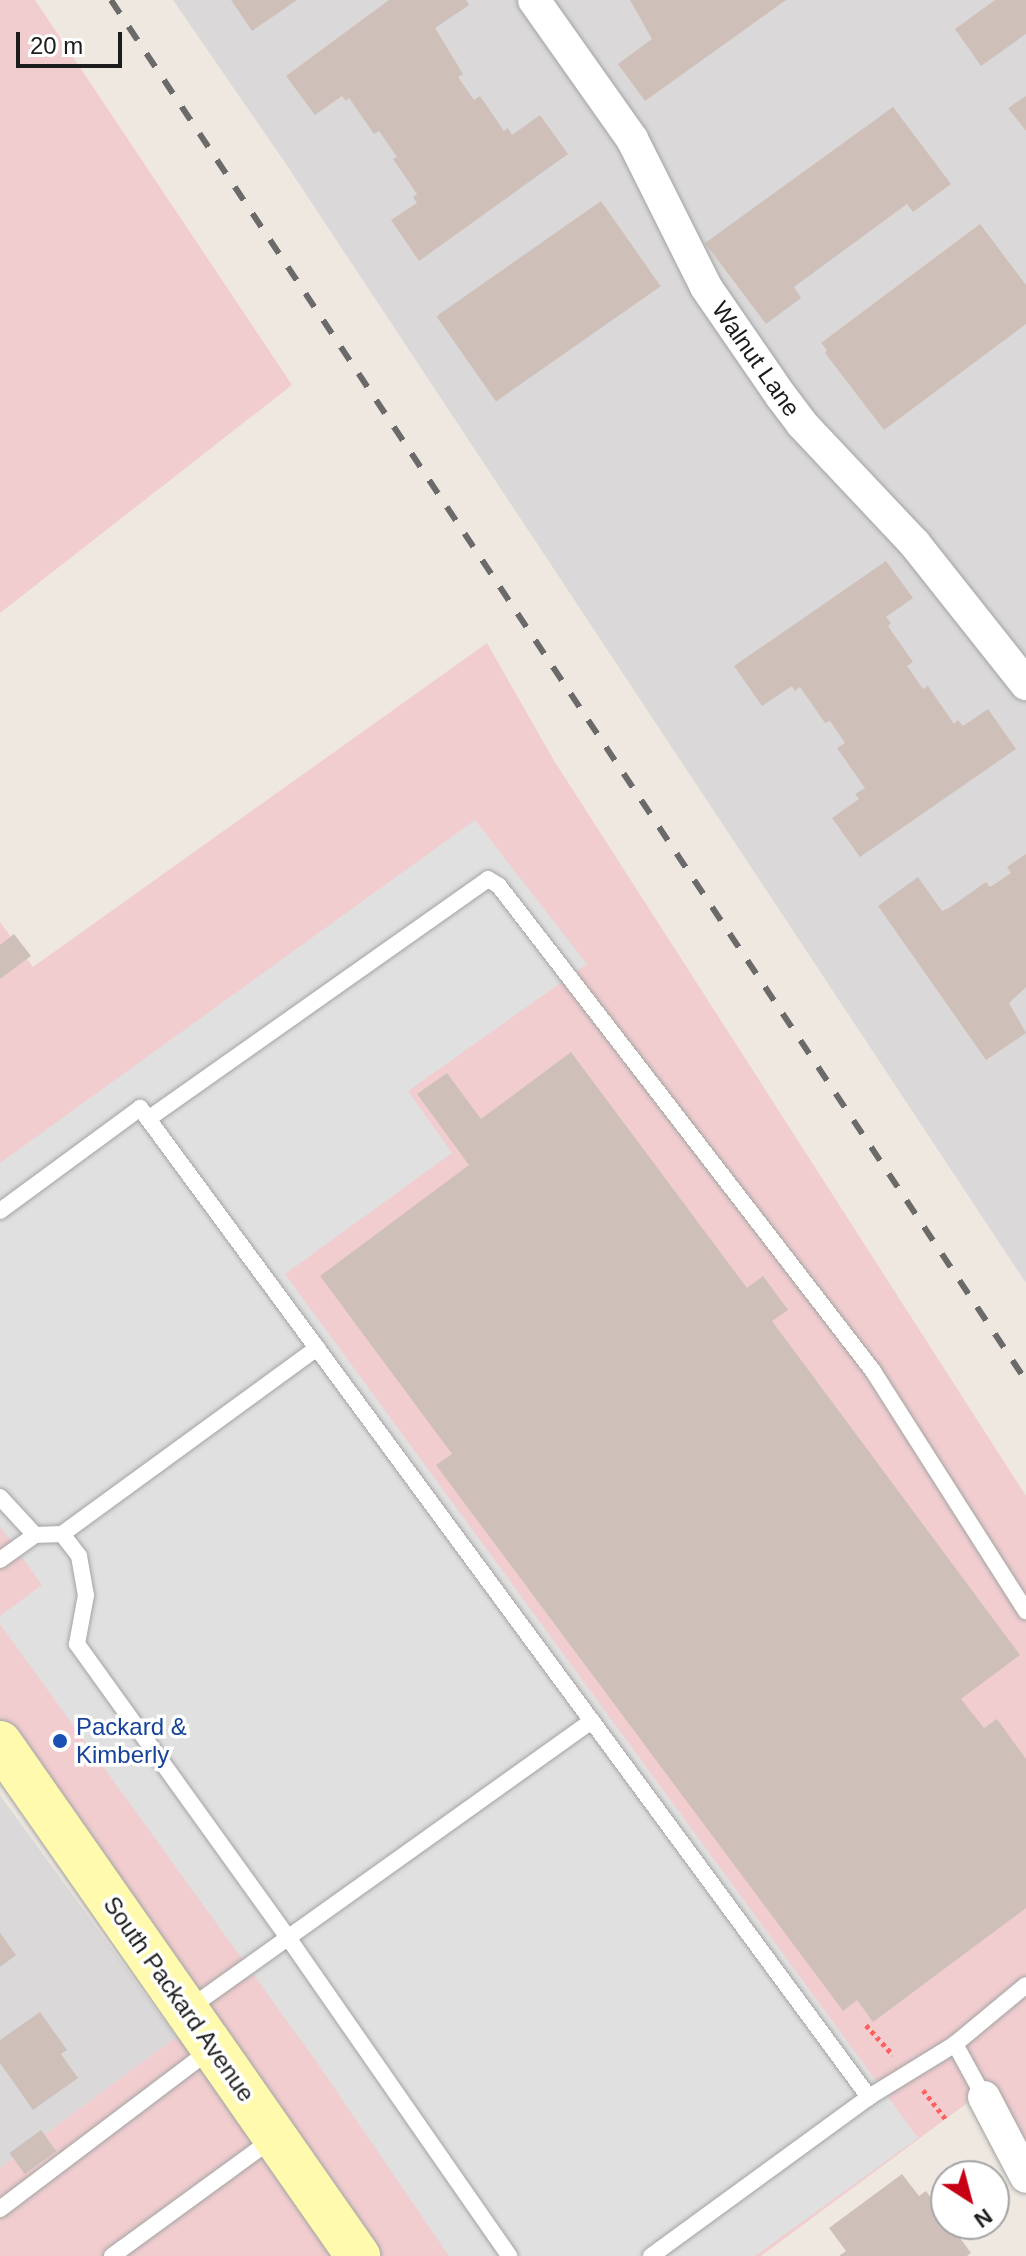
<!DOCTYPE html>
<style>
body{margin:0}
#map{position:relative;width:1026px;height:2256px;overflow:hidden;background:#eee8e0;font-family:Helvetica,sans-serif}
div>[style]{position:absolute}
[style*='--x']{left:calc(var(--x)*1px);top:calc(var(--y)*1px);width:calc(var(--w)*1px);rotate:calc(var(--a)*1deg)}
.residential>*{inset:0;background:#dad8d9}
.commercial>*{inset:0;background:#f1cdcf}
.parking>*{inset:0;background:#e0e0e0}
.building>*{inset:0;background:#cec0b9;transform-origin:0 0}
.path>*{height:5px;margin-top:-2.5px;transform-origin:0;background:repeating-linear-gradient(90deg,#ff6060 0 4px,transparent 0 8px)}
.roads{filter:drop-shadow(0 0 2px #a3a3a3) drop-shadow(0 0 2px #a3a3a3)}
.lane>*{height:16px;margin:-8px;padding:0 8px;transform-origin:8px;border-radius:8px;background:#fff}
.street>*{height:32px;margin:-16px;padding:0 16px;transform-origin:16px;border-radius:16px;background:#fff}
.secondary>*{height:44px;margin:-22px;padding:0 22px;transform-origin:22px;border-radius:22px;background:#fffaae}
.rail>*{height:6px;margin-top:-3px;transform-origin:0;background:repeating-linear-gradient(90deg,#6a6a6a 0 16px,transparent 0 32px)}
.dots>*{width:22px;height:22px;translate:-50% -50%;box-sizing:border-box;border:4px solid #fff;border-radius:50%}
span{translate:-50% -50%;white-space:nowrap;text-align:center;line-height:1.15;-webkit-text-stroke:7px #fff;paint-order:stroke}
.street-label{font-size:24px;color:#1c1c1c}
.transit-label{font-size:24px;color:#164399}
.left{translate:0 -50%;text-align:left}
.north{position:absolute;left:930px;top:2160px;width:80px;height:80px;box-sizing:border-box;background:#fff;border:2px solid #a4a4a4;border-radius:50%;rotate:144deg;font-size:22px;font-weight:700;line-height:32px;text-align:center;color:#1c1c1c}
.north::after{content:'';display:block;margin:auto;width:28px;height:36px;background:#c70014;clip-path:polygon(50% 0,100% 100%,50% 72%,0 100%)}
.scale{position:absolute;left:16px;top:32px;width:106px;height:36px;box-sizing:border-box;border:4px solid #1c1c1c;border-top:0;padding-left:10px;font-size:24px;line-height:28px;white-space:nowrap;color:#1c1c1c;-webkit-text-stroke:6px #fff;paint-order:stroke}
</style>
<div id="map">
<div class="residential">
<div style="clip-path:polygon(173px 0,1026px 0,1026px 1283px,286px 164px)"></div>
<div style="clip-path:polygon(0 1795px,176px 2037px,0 2168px)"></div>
</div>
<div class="commercial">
<div style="clip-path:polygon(0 0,35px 0,292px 385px,0 613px)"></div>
<div style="clip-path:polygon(487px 643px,553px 759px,1026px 1496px,1026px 2177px,982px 2092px,761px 2256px,0 2256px,0 2168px,195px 2023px,0 1743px,0 922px,33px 967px)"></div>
</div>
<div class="parking">
<div style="clip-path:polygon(475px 820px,587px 964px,408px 1091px,452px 1153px,285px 1274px,918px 2138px,755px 2256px,449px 2256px,316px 2061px,0 1624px,0 1616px,42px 1585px,0 1526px,0 1163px)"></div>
</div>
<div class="building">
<div style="clip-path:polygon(231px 0,297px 0,252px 31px)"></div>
<div style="clip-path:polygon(389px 0,466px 0,469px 5px,435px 28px,463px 74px,458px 77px,474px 100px,480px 96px,504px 131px,508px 128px,512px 135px,540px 115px,568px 154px,419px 261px,391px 220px,417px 203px,413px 197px,417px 194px,393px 159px,397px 157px,379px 131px,374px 134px,349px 98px,346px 101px,342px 96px,315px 115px,286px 76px)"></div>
<div style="clip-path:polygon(630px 0,786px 0,645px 101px,618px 64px,652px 39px)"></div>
<div style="clip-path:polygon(995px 0,1026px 0,1026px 34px,981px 66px,955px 29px)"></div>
<div style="clip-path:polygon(1026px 96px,1026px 131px,1008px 108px)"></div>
<div style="clip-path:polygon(893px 107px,951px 184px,913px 212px,907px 204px,794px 287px,801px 298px,766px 324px,705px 243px)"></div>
<div style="left:601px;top:201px;width:104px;height:201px;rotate:55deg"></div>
<div style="clip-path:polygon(980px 224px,1026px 285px,1026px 324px,884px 430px,825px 353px,827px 350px,821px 343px)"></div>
<div style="clip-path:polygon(886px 561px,913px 598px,886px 617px,891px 623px,888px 626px,913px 662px,907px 666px,923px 689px,928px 686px,954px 724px,958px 720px,963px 726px,988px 709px,1016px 749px,860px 857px,832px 818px,859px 799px,855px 794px,865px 788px,837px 748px,845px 743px,830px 721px,825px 723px,800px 687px,795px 691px,792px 686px,762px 706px,734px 666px)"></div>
<div style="clip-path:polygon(1026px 854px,1026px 987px,1009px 1003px,1026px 1033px,986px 1060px,878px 906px,918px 877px,942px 911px,949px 908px,986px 882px,990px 887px,1011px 873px,1007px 867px)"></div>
<div style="clip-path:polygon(14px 934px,31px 956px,0 979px,0 945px)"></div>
<div style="clip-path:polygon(571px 1052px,747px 1288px,763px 1276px,788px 1310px,772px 1321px,1020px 1655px,961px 1699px,984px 1728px,997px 1719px,1026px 1759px,1026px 1908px,873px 2022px,857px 2000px,843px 2011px,436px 1465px,452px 1454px,320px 1276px,469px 1165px,417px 1094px,447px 1073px,481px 1119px)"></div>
<div style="clip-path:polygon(0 1933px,16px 1955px,0 1967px)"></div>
<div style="clip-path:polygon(40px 2012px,67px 2050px,61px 2054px,78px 2078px,33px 2110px,0 2063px,0 2040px)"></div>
<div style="left:41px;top:2130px;width:26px;height:39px;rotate:54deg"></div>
<div style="clip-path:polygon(902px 2174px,919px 2196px,926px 2191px,946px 2219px,946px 2224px,950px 2224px,971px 2253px,967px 2256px,839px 2256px,846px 2251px,829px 2228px)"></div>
</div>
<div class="path">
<div style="--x:866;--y:2025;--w:40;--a:48"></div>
<div style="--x:923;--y:2090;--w:39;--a:52"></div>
</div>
<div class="roads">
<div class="lane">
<div style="--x:148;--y:1119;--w:416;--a:-35.2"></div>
<div style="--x:488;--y:879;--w:13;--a:32"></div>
<div style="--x:499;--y:886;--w:612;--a:52.36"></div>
<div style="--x:873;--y:1371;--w:285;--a:57.5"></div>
<div style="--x:0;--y:1211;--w:174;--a:-36.3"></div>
<div style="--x:140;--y:1108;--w:1229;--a:53.61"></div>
<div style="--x:0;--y:1497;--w:52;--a:47.4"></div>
<div style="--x:35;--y:1535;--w:27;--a:-2"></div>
<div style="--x:62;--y:1534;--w:28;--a:52"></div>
<div style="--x:79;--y:1556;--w:40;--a:80"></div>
<div style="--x:86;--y:1595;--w:50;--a:100.4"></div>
<div style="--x:77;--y:1644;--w:363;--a:54.3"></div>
<div style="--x:289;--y:1939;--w:386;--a:55.2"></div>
<div style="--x:62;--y:1534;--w:316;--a:-36.1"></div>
<div style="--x:0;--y:1560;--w:43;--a:-35.5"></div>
<div style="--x:188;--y:2009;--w:496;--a:-35.5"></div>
<div style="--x:955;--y:2044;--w:60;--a:61.3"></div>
<div style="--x:0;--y:2209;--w:267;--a:-37.1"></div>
<div style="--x:112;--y:2256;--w:200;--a:-36.1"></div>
<div style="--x:651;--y:2256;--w:270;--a:-36.1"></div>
<div style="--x:869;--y:2097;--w:101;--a:-31.6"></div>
<div style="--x:955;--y:2044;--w:92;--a:-39.7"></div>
</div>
<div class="street">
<div style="--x:534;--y:0;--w:170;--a:54.8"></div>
<div style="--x:632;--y:139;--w:165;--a:63.4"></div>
<div style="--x:706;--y:287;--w:132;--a:55.5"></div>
<div style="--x:781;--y:396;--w:35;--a:53"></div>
<div style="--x:802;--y:424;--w:165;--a:46.7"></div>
<div style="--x:915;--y:544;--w:179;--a:51.6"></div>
<div style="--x:984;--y:2097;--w:90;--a:62.3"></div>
</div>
<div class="secondary">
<div style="--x:0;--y:1743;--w:626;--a:55.09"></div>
</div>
</div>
<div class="rail">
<div style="--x:111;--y:0;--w:1657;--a:56.47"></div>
</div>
<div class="dots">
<div style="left:60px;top:1741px;background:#1a4fb4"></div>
</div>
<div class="street-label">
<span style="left:756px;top:359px;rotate:55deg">Walnut Lane</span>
<span style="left:179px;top:1999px;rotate:55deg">South Packard Avenue</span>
</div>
<div class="transit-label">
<span class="left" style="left:76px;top:1741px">Packard &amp;<br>Kimberly</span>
</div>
<div class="north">N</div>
<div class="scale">20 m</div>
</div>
